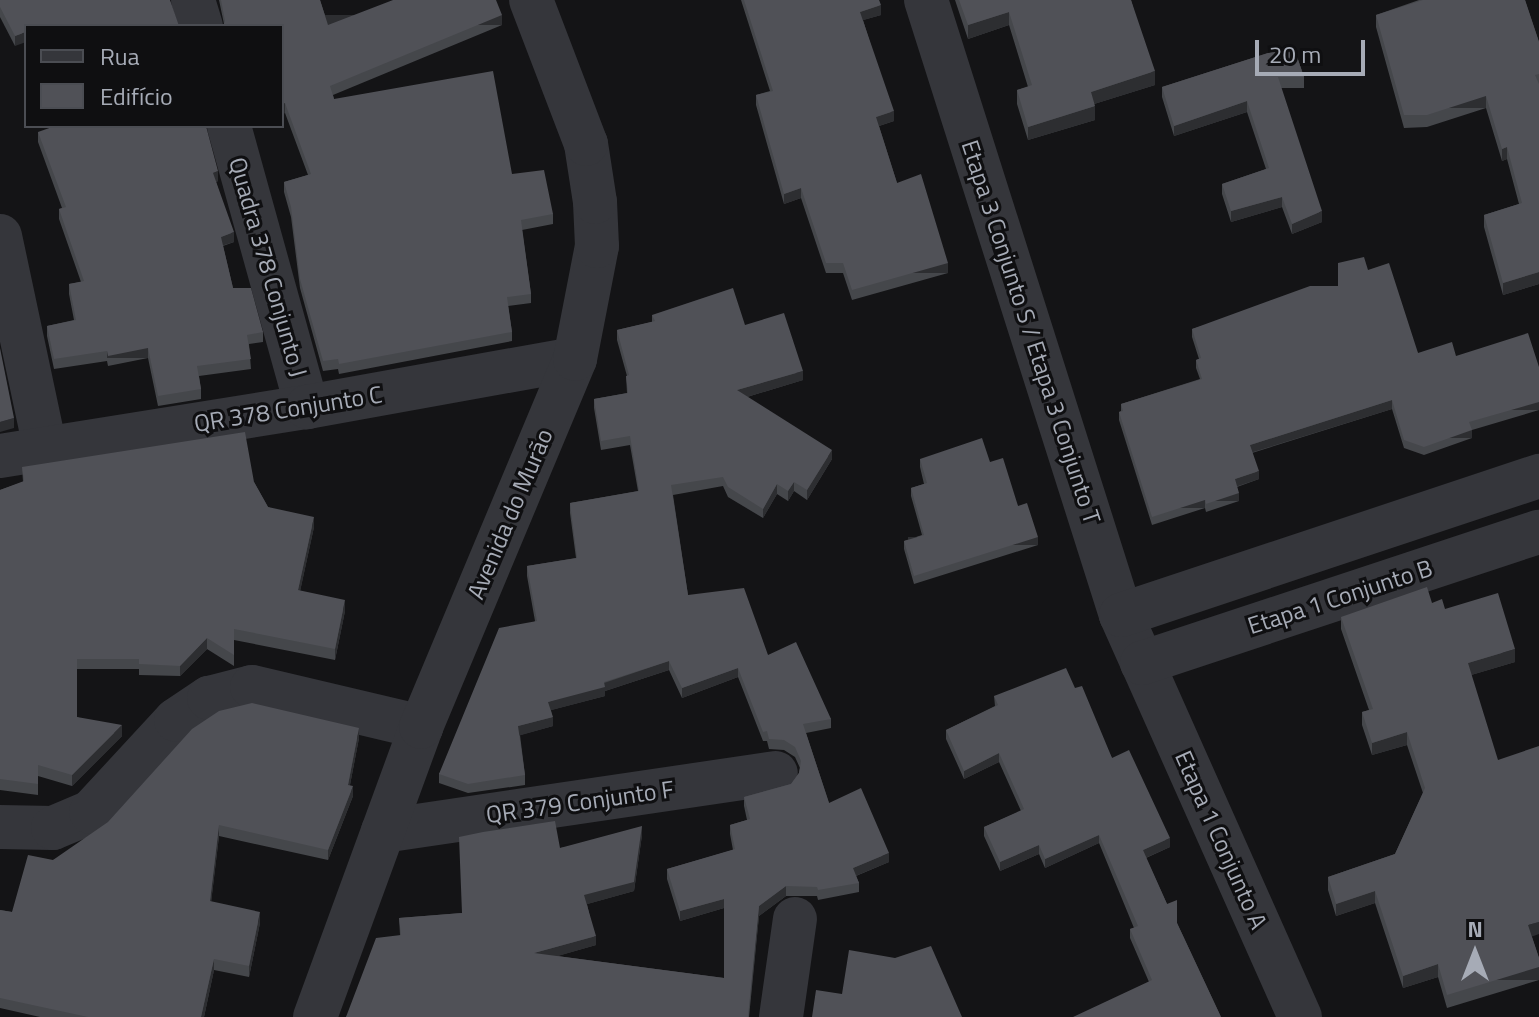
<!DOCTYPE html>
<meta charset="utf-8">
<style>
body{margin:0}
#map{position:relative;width:1539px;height:1017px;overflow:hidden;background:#141416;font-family:"Titillium Web",sans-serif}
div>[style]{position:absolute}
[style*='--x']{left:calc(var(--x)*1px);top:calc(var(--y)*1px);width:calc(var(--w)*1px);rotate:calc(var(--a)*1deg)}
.minor>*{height:44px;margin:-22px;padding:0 22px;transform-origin:22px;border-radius:22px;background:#35363b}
.wall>*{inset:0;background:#45474b}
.shaded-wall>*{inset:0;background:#2d2e31;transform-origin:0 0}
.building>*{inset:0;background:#505157}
span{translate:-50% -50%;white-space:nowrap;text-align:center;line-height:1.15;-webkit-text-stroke:6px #0f0f11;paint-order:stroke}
.street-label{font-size:24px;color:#a6abb6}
.legend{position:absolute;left:24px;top:24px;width:260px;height:104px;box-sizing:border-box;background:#0f0f11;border:2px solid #4b4d53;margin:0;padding:10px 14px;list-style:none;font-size:24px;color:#a6abb6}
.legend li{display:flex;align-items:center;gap:16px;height:40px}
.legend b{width:40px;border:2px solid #4b4d53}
.north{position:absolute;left:1435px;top:913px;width:80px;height:80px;-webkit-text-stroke:6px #0f0f11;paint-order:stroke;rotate:0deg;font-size:22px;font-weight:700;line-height:32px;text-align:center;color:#a6abb6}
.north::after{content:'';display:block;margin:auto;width:28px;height:36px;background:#a6abb6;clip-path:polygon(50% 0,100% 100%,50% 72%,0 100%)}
.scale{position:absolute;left:1255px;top:40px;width:110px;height:36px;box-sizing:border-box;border:4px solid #a6abb6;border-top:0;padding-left:10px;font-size:24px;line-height:28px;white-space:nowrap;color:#a6abb6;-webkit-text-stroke:6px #0f0f11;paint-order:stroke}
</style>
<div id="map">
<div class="minor">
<div style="--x:193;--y:0;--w:27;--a:73"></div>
<div style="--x:926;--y:0;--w:645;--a:72.41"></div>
<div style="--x:1121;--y:615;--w:440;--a:66"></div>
<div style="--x:229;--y:126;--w:292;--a:74.5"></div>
<div style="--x:0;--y:236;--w:217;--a:78"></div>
<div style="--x:0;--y:456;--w:311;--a:-9.1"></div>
<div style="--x:307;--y:407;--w:272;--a:-10.2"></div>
<div style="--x:1121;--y:615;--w:441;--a:-18.4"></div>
<div style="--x:1142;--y:663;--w:418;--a:-18.3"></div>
<div style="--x:0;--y:827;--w:53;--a:1.1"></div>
<div style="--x:53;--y:828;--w:41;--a:-22.8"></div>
<div style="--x:91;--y:812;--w:125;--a:-47.3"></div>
<div style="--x:176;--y:720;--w:40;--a:-34"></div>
<div style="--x:209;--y:698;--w:44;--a:-14.3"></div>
<div style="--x:252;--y:687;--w:174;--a:13.3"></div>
<div style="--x:383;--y:831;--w:397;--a:-8.4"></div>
<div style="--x:315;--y:1017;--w:309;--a:-69.9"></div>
<div style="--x:421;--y:727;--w:399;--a:-67.3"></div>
<div style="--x:575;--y:359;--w:115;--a:-79"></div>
<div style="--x:597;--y:246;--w:44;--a:-92.6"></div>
<div style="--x:595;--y:202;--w:59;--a:-98.8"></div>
<div style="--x:586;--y:144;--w:154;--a:-110.9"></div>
<div style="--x:781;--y:1017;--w:99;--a:-81.9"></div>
</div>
<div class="wall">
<div style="clip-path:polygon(0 0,26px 26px,15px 46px,0 17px)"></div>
<div style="clip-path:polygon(219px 0,320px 0,328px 25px,502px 25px,333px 95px,334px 99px,512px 174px,553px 214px,553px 224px,522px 230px,531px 294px,531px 303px,508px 306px,512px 332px,512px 341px,339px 374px,338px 369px,323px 371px,300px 288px,291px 217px,284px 192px,284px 182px,308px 175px,285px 113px,282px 114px,282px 26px,224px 24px)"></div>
<div style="clip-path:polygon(741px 0,879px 0,881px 15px,863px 20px,894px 121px,879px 126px,897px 183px,948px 273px,852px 300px,843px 273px,826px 273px,801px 198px,784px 204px,756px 105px,756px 95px,770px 91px)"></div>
<div style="clip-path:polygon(955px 0,1131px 0,1155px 85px,1094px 104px,1095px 120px,1028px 140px,1017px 104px,1017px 90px,1028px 87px,1009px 25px,968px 39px)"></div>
<div style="clip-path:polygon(1419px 0,1525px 0,1539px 42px,1539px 284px,1503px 295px,1484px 227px,1484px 215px,1519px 204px,1507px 159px,1502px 161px,1486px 108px,1427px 127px,1404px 128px,1376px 27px,1376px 15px)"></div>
<div style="clip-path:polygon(1293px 45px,1304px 77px,1304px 88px,1281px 88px,1322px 222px,1292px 234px,1282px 207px,1231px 222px,1222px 194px,1222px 184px,1266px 169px,1247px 112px,1174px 136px,1162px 97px,1162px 87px)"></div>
<div style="clip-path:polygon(38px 132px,218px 181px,216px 182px,234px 242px,223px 246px,233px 288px,263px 332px,263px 342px,249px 344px,251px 369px,199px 376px,201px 389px,201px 399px,158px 406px,148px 358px,108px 366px,107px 361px,54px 369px,47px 336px,47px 326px,74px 320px,69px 294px,69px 284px,81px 282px,59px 219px,59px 209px,62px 208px,38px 142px)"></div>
<div style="clip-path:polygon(1368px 270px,1418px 353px,1456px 356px,1539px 367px,1539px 410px,1472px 430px,1472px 438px,1424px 455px,1404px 448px,1392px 409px,1252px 453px,1259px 479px,1237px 487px,1239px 501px,1206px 512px,1205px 508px,1152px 525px,1119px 420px,1119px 412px,1121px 411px,1121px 404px,1200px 379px,1196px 368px,1196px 360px,1199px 359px,1192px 337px,1192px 329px,1338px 286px)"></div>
<div style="clip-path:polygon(652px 315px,745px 325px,803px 380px,747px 397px,832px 459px,807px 500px,794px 491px,788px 501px,777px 494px,763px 518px,728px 497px,723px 486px,673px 495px,688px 595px,768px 655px,831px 719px,831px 728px,806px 733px,829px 803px,889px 862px,856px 876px,859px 883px,859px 892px,818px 900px,817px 896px,786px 896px,759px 916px,749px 1017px,346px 1017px,400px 935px,399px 918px,462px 913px,560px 848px,642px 835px,634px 891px,587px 904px,596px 945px,557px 956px,724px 978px,724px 908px,680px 921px,667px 879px,667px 869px,733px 850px,730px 834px,730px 825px,747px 820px,744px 806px,744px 797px,791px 784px,799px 773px,800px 768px,795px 757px,784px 750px,769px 749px,767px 741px,763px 741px,738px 677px,682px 698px,669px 670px,605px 691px,605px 696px,551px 710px,553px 726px,520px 735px,525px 775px,525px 785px,468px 793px,439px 783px,439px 774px,535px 621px,527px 576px,527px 566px,576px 558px,570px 513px,570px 503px,638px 491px,630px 445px,601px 450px,594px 408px,594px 399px,627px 393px,626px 376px,627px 376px,617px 340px,617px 330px,652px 322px)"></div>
<div style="clip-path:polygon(920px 459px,990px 462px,1018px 506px,1038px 545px,914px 584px,904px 549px,904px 541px,922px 535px,911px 496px,911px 488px,924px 484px,920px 467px)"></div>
<div style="clip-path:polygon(22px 467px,254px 482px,268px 507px,314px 527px,300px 591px,345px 611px,335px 660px,234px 640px,234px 666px,207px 649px,180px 676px,139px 675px,139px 669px,77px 669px,77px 717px,122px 736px,72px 786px,38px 776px,38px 795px,0 790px,0 490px,23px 482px)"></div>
<div style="clip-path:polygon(1432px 603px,1445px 609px,1515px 662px,1471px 675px,1532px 937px,1539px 958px,1539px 980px,1447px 1008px,1438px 977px,1403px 988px,1375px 903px,1336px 916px,1328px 890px,1328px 877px,1395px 854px,1423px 793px,1407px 745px,1372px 755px,1362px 725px,1362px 712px,1369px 710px,1341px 629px,1341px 617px)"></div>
<div style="clip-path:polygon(1075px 688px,1112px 758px,1170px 847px,1146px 858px,1167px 904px,1177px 923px,1221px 1017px,1149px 982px,1130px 938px,1130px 929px,1134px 928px,1099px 843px,1045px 868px,1039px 854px,1000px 871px,984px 836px,984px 827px,1021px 811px,999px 762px,964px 779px,946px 739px,946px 730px,995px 706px,994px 696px)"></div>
<div style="clip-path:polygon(359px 738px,350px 785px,353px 796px,328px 860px,219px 836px,211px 902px,260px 923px,249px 977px,214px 970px,204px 1017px,40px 1017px,0 1008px,0 910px,12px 912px,53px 860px)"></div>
</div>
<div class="shaded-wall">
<div style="clip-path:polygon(881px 5px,881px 15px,860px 21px,860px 12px)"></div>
<div style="clip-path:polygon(1009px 12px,1009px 25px,968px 39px,968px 25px)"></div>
<div style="left:502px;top:15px;width:10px;height:186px;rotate:90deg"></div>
<div style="clip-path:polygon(26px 32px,26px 42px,15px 46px,15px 36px)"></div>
<div style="clip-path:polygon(1155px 71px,1155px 85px,1091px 105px,1091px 92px)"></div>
<div style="left:1486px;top:96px;width:12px;height:62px;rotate:90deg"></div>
<div style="clip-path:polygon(1247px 101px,1247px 112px,1174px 136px,1174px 126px)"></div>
<div style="clip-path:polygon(285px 103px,285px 113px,282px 114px,282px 104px)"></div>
<div style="clip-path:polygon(1095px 106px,1095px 120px,1028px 140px,1028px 127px)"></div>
<div style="clip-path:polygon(894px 111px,894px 121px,876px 127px,876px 117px)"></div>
<div style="clip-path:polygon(1507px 147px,1507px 159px,1502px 161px,1502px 149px)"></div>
<div style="clip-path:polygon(218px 171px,218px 181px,213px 183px,213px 173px)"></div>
<div style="clip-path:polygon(801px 188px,801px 198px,784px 204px,784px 194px)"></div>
<div style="clip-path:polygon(1282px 197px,1282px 207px,1231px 222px,1231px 211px)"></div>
<div style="clip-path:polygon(1322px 211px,1322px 222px,1292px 234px,1292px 224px)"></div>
<div style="clip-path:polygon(234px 232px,234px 242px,221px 246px,221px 237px)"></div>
<div style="left:948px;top:263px;width:10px;height:100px;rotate:90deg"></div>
<div style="clip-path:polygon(1539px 272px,1539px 284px,1503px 295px,1503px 283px)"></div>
<div style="left:148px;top:348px;width:10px;height:41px;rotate:90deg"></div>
<div style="clip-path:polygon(803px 371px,803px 380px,737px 400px,737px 390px)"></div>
<div style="clip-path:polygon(1392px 400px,1392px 409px,1250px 453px,1250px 445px)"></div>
<div style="left:1539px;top:402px;width:8px;height:73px;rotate:90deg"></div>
<div style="clip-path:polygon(14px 418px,14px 428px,0 432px,0 422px)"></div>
<div style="left:1472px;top:430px;width:8px;height:51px;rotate:90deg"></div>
<div style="clip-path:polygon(832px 450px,832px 459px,807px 500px,807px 490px)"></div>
<div style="clip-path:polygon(1259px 471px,1259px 479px,1235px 487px,1235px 479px)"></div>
<div style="clip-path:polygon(794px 482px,794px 491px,788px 501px,788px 491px)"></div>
<div style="clip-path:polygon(777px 484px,777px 494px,763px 518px,763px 509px)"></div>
<div style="left:1239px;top:493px;width:8px;height:35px;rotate:90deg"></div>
<div style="left:1205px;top:500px;width:8px;height:56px;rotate:90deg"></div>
<div style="clip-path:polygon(314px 517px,314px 527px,298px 601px,298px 590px)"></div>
<div style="left:1038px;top:537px;width:8px;height:130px;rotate:90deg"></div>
<div style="clip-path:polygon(345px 600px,345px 611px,335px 660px,335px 649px)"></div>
<div style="clip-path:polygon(207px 638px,207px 649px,180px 676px,180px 666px)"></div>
<div style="clip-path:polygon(1515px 649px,1515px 662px,1468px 676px,1468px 663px)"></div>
<div style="clip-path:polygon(669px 661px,669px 670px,605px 691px,605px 696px,548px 711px,548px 702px)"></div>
<div style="clip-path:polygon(738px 668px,738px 677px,682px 698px,682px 688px)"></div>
<div style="clip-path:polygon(553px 717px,553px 726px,518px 736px,518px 726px)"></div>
<div style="clip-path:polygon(122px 725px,122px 736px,72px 786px,72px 775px)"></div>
<div style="clip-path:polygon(359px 728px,359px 738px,348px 795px,348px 785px)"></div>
<div style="clip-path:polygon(1407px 732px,1407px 745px,1372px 755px,1372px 743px)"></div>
<div style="clip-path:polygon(999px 753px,999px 762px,964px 779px,964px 771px)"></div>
<div style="clip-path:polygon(353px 786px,353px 796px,328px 860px,328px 850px)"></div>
<div style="clip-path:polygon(219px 825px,219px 836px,210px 912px,210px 901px)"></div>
<div style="clip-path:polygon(642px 826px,642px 835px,634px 891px,584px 905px,584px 895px)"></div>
<div style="clip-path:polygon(1099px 835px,1099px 843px,1045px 868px,1045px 859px)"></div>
<div style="clip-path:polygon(1170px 838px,1170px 847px,1143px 859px,1143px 850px)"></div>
<div style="clip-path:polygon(1039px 845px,1039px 854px,1000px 871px,1000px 862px)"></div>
<div style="clip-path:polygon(889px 853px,889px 862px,853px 877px,853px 868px)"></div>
<div style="clip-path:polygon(786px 886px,786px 896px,759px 916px,748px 1017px,759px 906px)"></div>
<div style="clip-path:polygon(1375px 891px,1375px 903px,1336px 916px,1336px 904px)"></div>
<div style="clip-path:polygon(724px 899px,724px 908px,680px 921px,680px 911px)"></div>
<div style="clip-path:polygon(260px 912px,260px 923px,249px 977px,249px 966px)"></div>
<div style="clip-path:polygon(1539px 922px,1539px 934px,1528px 938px,1528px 925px)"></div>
<div style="clip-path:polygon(596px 936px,596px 945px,534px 963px,534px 953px)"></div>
<div style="clip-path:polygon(214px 959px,214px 970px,204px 1017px,201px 1017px)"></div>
<div style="clip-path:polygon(1438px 964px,1438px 977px,1403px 988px,1403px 976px)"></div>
<div style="left:1539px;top:967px;width:13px;height:96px;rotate:90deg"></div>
</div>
<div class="building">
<div style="clip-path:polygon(0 0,170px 0,179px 26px,26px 26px,26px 32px,15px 36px,0 7px)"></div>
<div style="clip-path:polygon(221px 0,320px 0,328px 25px,393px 0,496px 0,502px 15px,330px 86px,334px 99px,493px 71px,512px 174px,544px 170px,553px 214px,521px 220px,531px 294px,507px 297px,512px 332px,339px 364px,338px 359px,323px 361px,300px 279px,291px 207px,284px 182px,311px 174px,285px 103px,282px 104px,282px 26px,223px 26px,225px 21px)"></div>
<div style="clip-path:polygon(744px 0,879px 0,881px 5px,860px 12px,894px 111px,876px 117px,897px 183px,921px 174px,948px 263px,852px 290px,843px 263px,826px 263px,801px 188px,784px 194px,756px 95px,773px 91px)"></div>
<div style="clip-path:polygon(959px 0,1131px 0,1155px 71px,1091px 92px,1095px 106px,1028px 127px,1017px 90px,1032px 85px,1009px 12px,968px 25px)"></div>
<div style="clip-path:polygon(1423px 0,1525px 0,1539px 42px,1539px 74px,1535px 75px,1539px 84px,1539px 272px,1503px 283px,1484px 215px,1522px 203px,1507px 147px,1502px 149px,1486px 96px,1427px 115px,1404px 115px,1376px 15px)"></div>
<div style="clip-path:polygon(1293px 45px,1304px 77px,1278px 77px,1322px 211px,1292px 224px,1282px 197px,1231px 211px,1222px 184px,1269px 168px,1247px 101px,1174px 126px,1162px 87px)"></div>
<div style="clip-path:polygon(55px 126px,206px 126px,218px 171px,213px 173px,234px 232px,221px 237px,233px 288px,251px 288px,263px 332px,247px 335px,251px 359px,197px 366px,201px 389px,158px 396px,148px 348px,108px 356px,107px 351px,54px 359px,47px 326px,76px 320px,69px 284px,84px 281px,59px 209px,66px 207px,38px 132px)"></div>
<div style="clip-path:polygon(1364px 257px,1368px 270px,1389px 263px,1418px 353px,1452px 342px,1456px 356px,1528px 333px,1539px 367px,1539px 402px,1469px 422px,1472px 430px,1424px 447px,1404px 440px,1392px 400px,1250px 445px,1259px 471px,1235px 479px,1239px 493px,1206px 504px,1205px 500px,1152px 517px,1119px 412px,1123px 411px,1121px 404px,1202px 379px,1196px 360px,1201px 358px,1192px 329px,1310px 286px,1338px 286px,1338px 263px)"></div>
<div style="clip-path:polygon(733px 288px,745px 325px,784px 313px,803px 371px,737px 390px,832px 450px,807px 490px,794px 482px,788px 491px,777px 484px,763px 509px,728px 487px,723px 477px,671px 485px,688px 595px,744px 588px,768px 655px,796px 642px,831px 719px,803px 724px,829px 803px,861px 788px,889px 853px,853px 868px,859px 883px,818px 890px,817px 887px,786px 886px,759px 906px,748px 1017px,346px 1017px,376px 938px,401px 935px,399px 918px,462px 913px,459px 837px,483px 832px,555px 821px,560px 848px,642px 826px,634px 882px,584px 895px,596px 936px,534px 953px,724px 978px,724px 899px,680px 911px,667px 869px,735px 849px,730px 825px,750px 819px,744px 797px,791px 784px,799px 773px,801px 761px,795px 747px,784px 740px,769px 739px,767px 731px,763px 732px,738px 668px,682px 688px,669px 661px,604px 682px,605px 687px,548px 702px,553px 717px,518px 726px,525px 775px,468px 784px,439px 774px,499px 628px,537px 621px,527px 566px,577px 558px,570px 503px,639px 491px,630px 436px,601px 441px,594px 399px,628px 393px,626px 376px,629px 375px,617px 330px,655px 321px,652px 315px)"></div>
<div style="clip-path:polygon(0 348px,14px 418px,0 422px)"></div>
<div style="clip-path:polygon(245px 432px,254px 482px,268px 507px,314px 517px,298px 590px,345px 600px,335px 649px,234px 629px,234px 655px,207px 638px,180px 666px,139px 664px,139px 659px,77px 659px,77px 717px,122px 725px,72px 775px,38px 765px,38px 784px,0 779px,0 490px,24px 481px,22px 467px)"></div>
<div style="clip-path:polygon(982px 438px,990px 462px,1003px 458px,1018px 506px,1027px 503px,1038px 537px,914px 576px,904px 541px,924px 535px,911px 488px,927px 483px,920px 459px)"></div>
<div style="clip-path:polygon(1427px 587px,1432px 603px,1442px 599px,1445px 609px,1498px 593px,1515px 649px,1468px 663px,1498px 760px,1539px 746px,1539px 922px,1528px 925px,1539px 958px,1539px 967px,1447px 995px,1438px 964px,1403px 976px,1375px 891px,1336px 904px,1328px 877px,1395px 854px,1425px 788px,1407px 732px,1372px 743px,1362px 712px,1373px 709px,1341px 617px)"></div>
<div style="clip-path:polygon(1066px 668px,1075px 688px,1082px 686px,1112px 758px,1129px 750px,1170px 838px,1143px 850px,1167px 904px,1177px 900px,1177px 923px,1221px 1017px,1073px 1017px,1152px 980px,1130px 929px,1138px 926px,1099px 835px,1045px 859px,1039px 845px,1000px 862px,984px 827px,1024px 809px,999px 753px,964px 771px,946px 730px,998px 705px,994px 696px)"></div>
<div style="clip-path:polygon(252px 703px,359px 728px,348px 785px,353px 786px,328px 850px,219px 825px,210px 901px,260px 912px,249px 966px,214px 959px,201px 1017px,88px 1017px,0 998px,0 910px,12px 912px,28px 855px,53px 860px,108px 822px,192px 729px,219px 711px)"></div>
<div style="clip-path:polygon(931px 946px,962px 1017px,812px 1017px,816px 990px,842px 994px,849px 950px,895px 958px)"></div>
</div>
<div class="street-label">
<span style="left:268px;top:267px;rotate:74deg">Quadra 378 Conjunto J</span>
<span style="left:1031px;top:332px;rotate:72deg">Etapa 3 Conjunto S / Etapa 3 Conjunto T</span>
<span style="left:288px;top:409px;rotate:-9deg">QR 378 Conjunto C</span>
<span style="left:510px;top:514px;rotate:-67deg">Avenida do Murão</span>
<span style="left:1340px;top:597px;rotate:-18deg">Etapa 1 Conjunto B</span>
<span style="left:580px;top:802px;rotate:-8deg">QR 379 Conjunto F</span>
<span style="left:1221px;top:840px;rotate:66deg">Etapa 1 Conjunto A</span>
</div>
<ul class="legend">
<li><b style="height:10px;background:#35363b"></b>Rua</li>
<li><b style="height:22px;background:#505157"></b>Edifício</li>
</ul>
<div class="north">N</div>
<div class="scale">20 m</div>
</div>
